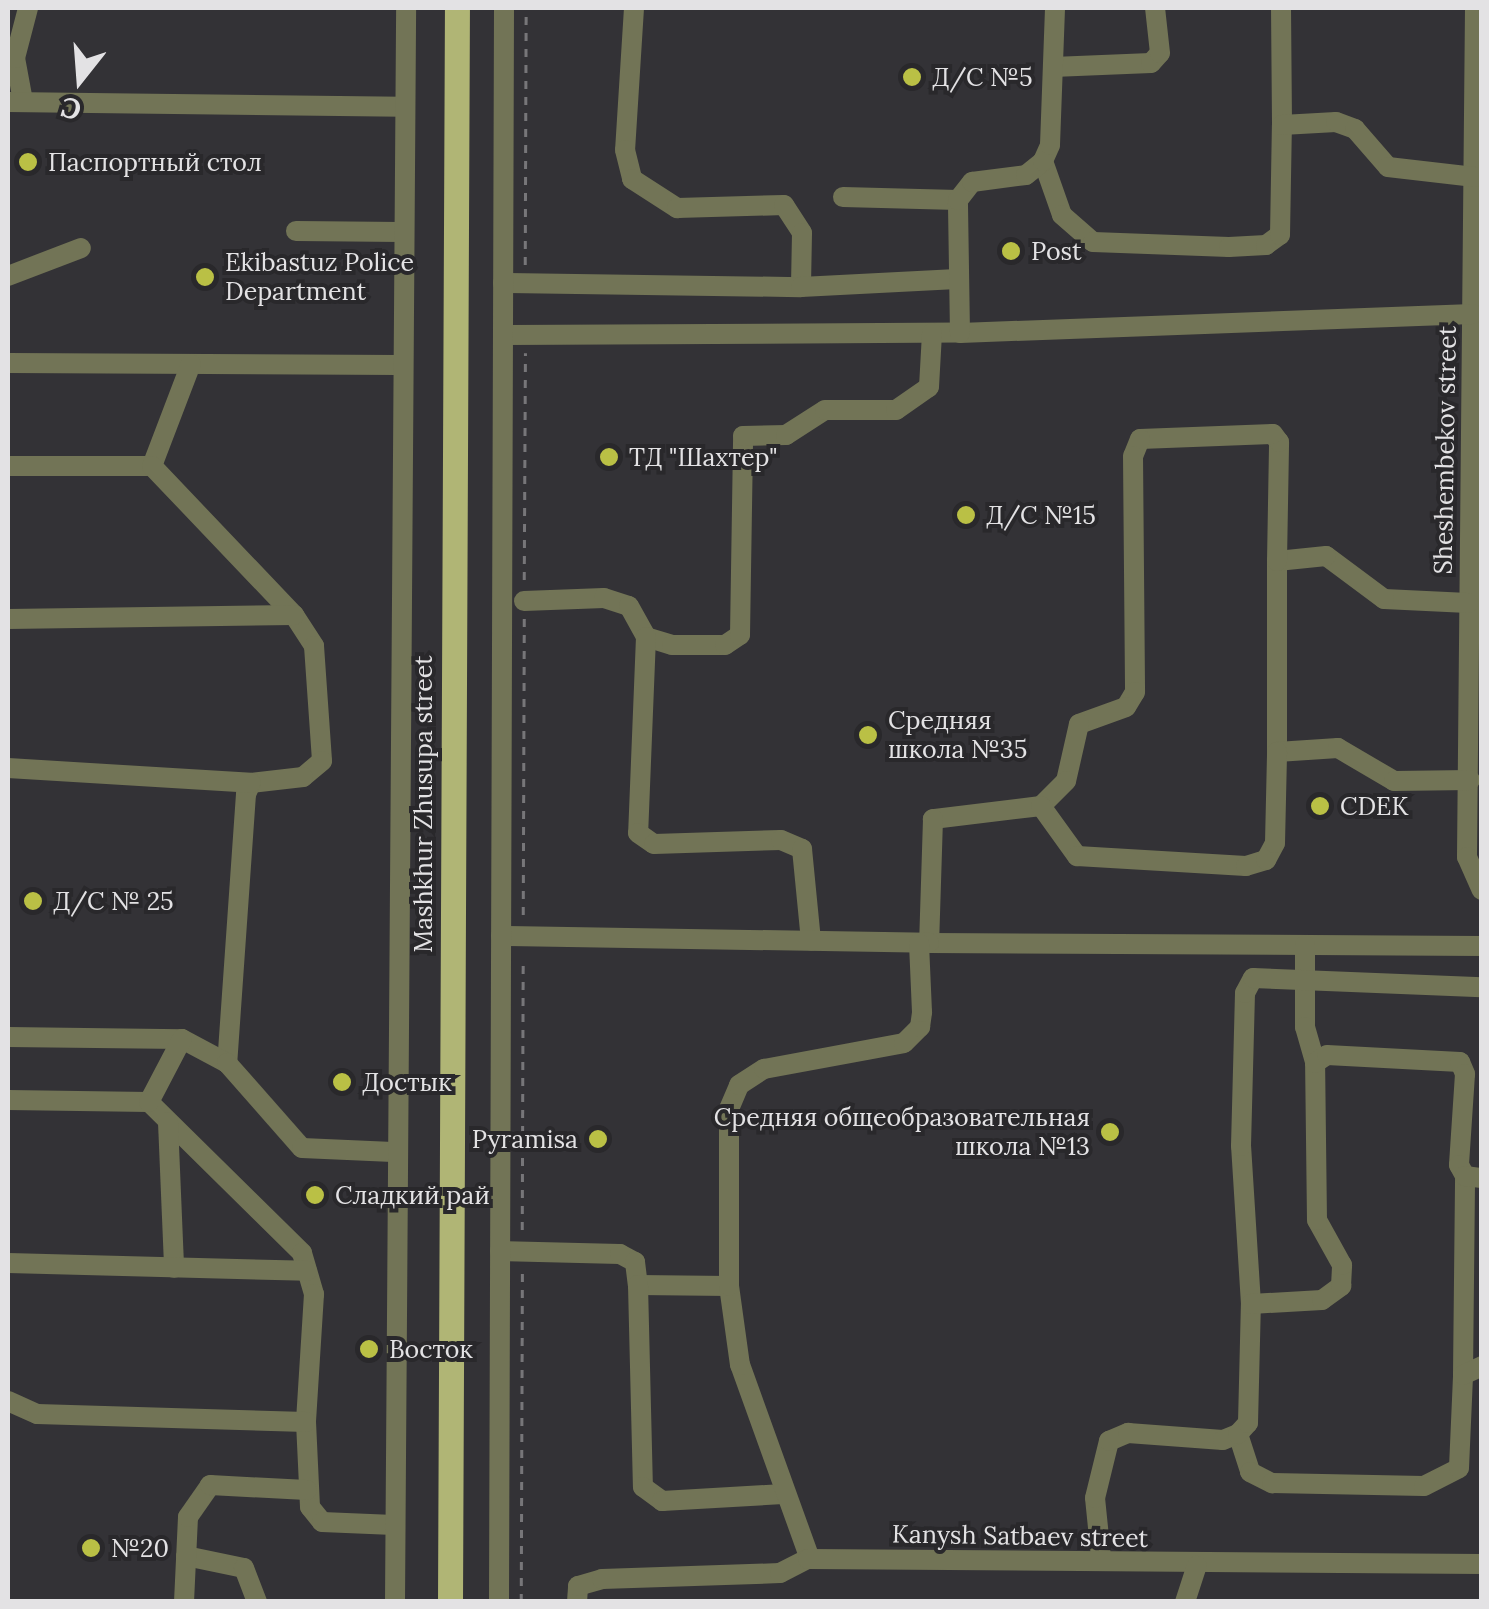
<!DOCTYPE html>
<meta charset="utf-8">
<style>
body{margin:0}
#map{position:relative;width:1489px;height:1609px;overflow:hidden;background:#333236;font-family:Lora,serif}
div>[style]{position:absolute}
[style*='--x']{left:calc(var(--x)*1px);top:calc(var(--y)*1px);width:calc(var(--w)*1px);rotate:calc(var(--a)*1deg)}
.path>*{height:2.5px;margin-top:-1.25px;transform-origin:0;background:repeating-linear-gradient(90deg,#777679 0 8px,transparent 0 16px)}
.minor>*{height:20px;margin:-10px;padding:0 10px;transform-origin:10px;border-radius:10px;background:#727456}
.major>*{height:25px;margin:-12.5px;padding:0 12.5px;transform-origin:12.5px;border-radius:12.5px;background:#b0b575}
.dots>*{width:28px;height:28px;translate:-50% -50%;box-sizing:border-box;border:5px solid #29282b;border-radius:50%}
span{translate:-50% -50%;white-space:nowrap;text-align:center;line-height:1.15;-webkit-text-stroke:8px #29282b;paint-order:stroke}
.poi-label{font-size:25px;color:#e3e2e4}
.left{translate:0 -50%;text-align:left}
.right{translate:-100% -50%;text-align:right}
.street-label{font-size:25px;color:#e3e2e4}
.frame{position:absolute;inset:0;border:10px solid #e3e2e4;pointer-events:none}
.north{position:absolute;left:30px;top:30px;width:100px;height:100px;-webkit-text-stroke:8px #29282b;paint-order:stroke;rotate:197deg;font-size:28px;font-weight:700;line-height:40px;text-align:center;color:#e3e2e4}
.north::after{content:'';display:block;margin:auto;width:35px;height:45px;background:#e3e2e4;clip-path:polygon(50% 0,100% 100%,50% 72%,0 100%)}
</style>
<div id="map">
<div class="path">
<div style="--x:525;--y:265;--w:257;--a:-89.8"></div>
<div style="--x:524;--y:580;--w:227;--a:-89.7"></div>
<div style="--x:523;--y:915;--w:297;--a:-89.8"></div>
<div style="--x:522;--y:1230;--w:272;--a:-89.8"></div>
<div style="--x:521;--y:1602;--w:329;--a:-89.8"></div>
</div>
<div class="minor">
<div style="--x:634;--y:8;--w:142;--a:93.6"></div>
<div style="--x:625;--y:150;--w:30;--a:76"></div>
<div style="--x:632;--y:179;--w:54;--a:32.8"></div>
<div style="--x:677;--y:208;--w:107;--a:-1.6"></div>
<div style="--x:784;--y:205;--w:33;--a:57"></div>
<div style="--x:802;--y:233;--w:54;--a:91.1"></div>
<div style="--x:1281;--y:8;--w:117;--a:89.5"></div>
<div style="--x:1475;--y:8;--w:849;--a:90.54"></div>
<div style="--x:1467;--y:857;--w:36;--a:66"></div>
<div style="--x:1053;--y:67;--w:98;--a:-2.3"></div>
<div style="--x:1151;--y:63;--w:13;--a:-48"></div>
<div style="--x:1160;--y:53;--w:45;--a:-96.3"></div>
<div style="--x:23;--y:101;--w:44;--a:-100.5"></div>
<div style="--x:15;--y:58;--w:52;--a:-75.4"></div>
<div style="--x:8;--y:102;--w:394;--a:0.7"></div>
<div style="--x:1043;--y:161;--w:57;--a:70.6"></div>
<div style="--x:1062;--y:215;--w:41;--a:41.1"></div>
<div style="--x:1093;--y:242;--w:136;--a:2.1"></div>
<div style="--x:1229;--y:247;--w:37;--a:-3"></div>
<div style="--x:1266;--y:245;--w:17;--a:-36"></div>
<div style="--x:1280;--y:235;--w:110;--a:-89"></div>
<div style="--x:1282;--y:125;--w:54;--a:-3.2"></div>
<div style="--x:1336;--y:122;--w:20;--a:20"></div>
<div style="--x:1355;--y:129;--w:50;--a:49"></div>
<div style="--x:1388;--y:167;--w:87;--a:6.6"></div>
<div style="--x:843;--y:197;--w:115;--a:1.5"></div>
<div style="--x:296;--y:231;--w:105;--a:0.5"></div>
<div style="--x:8;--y:276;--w:78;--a:-21"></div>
<div style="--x:503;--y:283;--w:298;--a:0.8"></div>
<div style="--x:801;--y:287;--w:156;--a:-2.9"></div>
<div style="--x:960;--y:333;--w:513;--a:-2.12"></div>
<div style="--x:503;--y:335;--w:457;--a:-0.3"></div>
<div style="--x:960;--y:333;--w:133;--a:-90.9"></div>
<div style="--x:958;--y:200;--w:23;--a:-52"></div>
<div style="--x:972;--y:182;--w:54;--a:-7.4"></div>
<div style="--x:1026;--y:175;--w:22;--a:-39"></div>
<div style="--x:1043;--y:161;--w:17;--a:-66"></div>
<div style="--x:1050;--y:145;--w:137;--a:-87.9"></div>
<div style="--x:8;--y:363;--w:391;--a:0.3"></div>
<div style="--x:8;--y:466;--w:144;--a:0"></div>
<div style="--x:152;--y:466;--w:109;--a:-69.1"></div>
<div style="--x:152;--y:466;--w:206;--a:46.4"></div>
<div style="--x:294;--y:615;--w:37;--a:57"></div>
<div style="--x:314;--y:646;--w:115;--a:86"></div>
<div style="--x:322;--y:761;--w:25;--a:140"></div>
<div style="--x:303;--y:777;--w:52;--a:173.4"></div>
<div style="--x:251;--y:783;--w:12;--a:114"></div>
<div style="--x:246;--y:794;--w:270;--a:94"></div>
<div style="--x:1277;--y:561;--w:191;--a:90"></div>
<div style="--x:1277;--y:752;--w:61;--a:-3.8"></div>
<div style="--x:1338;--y:748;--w:65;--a:30.5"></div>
<div style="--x:1394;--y:781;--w:76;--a:-0.8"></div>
<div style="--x:524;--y:601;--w:80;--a:-2.1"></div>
<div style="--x:604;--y:598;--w:26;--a:18"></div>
<div style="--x:629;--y:606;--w:35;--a:61"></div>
<div style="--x:646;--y:637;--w:27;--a:17"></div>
<div style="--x:672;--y:645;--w:53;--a:0"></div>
<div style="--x:725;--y:645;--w:18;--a:-34"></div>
<div style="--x:740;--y:635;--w:199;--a:-89.1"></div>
<div style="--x:743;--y:436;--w:43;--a:-1.3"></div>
<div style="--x:786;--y:435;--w:46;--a:-32.7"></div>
<div style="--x:825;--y:410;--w:71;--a:0"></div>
<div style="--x:896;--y:410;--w:40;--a:-34.9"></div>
<div style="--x:929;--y:387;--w:54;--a:-86.8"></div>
<div style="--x:1468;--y:603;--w:84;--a:-177.3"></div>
<div style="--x:1384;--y:599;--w:72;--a:-143.4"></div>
<div style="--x:1326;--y:556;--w:49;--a:174.2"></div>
<div style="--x:1277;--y:561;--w:119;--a:-89"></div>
<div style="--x:1279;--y:442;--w:10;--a:-127"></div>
<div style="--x:1273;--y:434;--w:133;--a:177.8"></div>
<div style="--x:1140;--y:439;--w:18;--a:112"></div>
<div style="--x:1133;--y:456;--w:236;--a:89.5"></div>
<div style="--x:1135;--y:692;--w:17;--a:121"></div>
<div style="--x:1126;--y:707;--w:50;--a:160.1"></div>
<div style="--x:1079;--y:724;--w:58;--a:102.8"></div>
<div style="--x:1066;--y:781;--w:35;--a:135"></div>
<div style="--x:1041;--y:806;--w:109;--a:173.1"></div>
<div style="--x:933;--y:819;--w:124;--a:91.8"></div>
<div style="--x:929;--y:943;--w:553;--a:0.31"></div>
<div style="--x:8;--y:619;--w:286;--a:-0.8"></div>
<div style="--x:646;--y:637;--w:196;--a:92.3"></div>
<div style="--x:638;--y:833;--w:19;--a:35"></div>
<div style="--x:654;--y:844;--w:127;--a:-1.8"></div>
<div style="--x:781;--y:840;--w:23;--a:23"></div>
<div style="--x:802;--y:849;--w:92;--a:84.4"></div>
<div style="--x:8;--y:768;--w:243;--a:3.5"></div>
<div style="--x:1041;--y:806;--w:62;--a:54.2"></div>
<div style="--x:1077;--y:856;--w:169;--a:3.4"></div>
<div style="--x:1246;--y:866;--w:21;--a:-17"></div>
<div style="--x:1266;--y:860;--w:19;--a:-62"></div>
<div style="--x:1275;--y:843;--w:91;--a:-88.7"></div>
<div style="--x:501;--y:936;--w:428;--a:0.9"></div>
<div style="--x:1305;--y:945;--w:82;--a:90"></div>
<div style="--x:1305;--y:1027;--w:37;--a:74"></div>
<div style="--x:8;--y:1037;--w:174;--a:0.7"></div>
<div style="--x:182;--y:1039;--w:51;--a:28.1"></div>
<div style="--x:227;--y:1063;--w:113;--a:48.6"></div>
<div style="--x:302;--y:1148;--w:91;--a:2.5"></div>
<div style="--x:8;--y:1100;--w:141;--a:0.8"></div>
<div style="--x:149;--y:1102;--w:215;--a:44.6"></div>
<div style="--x:302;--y:1253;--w:43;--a:73.7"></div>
<div style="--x:314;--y:1294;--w:128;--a:93.6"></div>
<div style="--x:306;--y:1422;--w:85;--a:87.3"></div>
<div style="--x:310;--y:1507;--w:19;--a:51"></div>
<div style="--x:322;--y:1522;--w:72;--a:2.4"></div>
<div style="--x:149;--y:1102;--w:71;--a:-62.4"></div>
<div style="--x:168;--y:1122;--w:146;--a:87.6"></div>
<div style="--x:500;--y:1251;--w:120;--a:1.4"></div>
<div style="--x:620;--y:1254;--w:17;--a:28"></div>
<div style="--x:635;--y:1262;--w:23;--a:83"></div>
<div style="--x:638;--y:1285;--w:91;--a:0.6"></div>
<div style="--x:8;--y:1263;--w:299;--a:1.5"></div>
<div style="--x:638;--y:1285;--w:202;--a:88.6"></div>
<div style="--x:643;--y:1487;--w:24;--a:36"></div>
<div style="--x:662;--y:1501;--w:121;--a:-3.3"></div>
<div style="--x:1251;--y:1304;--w:158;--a:-93.6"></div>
<div style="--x:1241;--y:1146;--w:153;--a:-88.5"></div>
<div style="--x:1245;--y:993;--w:17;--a:-62"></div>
<div style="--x:1253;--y:978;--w:229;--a:2.3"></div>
<div style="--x:1463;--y:1375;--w:199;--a:-89.4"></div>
<div style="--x:8;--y:1401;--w:32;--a:24"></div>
<div style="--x:37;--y:1414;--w:269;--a:1.7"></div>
<div style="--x:1238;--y:1434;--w:40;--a:72"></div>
<div style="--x:1250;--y:1472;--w:25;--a:27"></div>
<div style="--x:1272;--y:1483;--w:152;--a:1.1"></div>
<div style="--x:1424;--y:1486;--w:39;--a:-27"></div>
<div style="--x:1459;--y:1468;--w:93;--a:-87.5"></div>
<div style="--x:1463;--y:1375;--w:21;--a:-25"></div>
<div style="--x:186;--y:1556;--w:59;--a:11.7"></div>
<div style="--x:244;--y:1568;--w:36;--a:69"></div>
<div style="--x:1101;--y:1557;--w:59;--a:-95.8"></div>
<div style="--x:1095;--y:1498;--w:59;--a:-76.2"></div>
<div style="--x:1109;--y:1441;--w:21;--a:-23"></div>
<div style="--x:1128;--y:1433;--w:95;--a:4.2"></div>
<div style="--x:1223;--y:1440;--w:16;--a:-22"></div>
<div style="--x:1238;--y:1434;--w:15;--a:-48"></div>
<div style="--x:1248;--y:1423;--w:119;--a:-88.6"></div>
<div style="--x:1251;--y:1304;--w:71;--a:-3.2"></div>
<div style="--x:1322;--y:1300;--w:24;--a:-36"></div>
<div style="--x:1341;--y:1286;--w:21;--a:-87"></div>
<div style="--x:1342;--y:1265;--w:51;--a:-119.1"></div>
<div style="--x:1317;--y:1220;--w:157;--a:-90.7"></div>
<div style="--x:1315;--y:1063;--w:14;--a:-34"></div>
<div style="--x:1327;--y:1055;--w:133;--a:3"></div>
<div style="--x:1460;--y:1062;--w:13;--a:67"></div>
<div style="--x:1465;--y:1074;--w:91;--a:93.8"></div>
<div style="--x:1459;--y:1165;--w:13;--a:61"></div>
<div style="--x:1465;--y:1176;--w:17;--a:7"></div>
<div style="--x:810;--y:1559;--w:206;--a:-109.8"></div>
<div style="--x:740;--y:1365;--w:80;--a:-97.9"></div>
<div style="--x:729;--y:1286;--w:177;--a:-90"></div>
<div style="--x:729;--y:1109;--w:26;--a:-67"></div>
<div style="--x:739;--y:1085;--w:30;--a:-33"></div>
<div style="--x:764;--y:1069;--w:142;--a:-10.5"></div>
<div style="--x:904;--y:1043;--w:23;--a:-45"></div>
<div style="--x:920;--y:1027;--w:15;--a:-82"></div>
<div style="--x:922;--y:1012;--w:69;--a:-92.5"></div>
<div style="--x:184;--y:1602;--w:85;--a:-87.3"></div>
<div style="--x:188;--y:1517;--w:39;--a:-55"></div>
<div style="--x:210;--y:1485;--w:97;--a:3"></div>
<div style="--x:395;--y:1602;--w:1594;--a:-89.6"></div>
<div style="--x:499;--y:1602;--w:1594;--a:-89.82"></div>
<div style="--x:577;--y:1602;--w:16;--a:-86"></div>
<div style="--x:578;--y:1586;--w:25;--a:-16"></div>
<div style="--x:602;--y:1579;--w:178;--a:-1.9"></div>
<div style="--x:780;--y:1573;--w:31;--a:-27"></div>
<div style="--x:808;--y:1559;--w:674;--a:0.43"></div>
<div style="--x:1185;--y:1602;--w:38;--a:-72"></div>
</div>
<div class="major">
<div style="--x:450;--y:1602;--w:1594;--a:-89.75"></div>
</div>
<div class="dots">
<div style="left:912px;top:77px;background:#bac045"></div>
<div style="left:28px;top:162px;background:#bac045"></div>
<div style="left:1011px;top:251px;background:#bac045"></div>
<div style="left:205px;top:277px;background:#bac045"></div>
<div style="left:609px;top:457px;background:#bac045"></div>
<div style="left:966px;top:515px;background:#bac045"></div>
<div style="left:868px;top:735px;background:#bac045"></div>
<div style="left:1320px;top:806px;background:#bac045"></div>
<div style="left:33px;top:901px;background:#bac045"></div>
<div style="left:342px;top:1082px;background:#bac045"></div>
<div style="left:1110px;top:1132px;background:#bac045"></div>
<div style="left:598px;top:1139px;background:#bac045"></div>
<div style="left:315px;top:1195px;background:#bac045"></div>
<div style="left:369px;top:1349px;background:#bac045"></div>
<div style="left:91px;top:1548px;background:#bac045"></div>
</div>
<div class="poi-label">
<span class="left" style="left:932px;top:77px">Д/С №5</span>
<span class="left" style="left:48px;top:162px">Паспортный стол</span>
<span class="left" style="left:1031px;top:251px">Post</span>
<span class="left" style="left:225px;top:277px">Ekibastuz Police<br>Department</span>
<span class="left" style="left:629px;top:457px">ТД "Шахтер"</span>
<span class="left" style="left:986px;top:515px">Д/С №15</span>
<span class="left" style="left:888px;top:735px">Средняя<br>школа №35</span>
<span class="left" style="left:1340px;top:806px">CDEK</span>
<span class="left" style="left:53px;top:901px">Д/С № 25</span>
<span class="left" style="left:362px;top:1082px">Достык</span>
<span class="right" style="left:1090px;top:1132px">Средняя общеобразовательная<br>школа №13</span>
<span class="right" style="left:578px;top:1139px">Pyramisa</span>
<span class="left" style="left:335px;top:1195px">Сладкий рай</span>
<span class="left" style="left:389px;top:1349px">Восток</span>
<span class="left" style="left:111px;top:1548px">№20</span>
</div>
<div class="street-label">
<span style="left:1445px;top:450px;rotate:-89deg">Sheshembekov street</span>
<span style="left:423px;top:804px;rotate:-90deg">Mashkhur Zhusupa street</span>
<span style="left:1020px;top:1536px;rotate:1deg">Kanysh Satbaev street</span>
</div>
<div class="frame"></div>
<div class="north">С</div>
</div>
